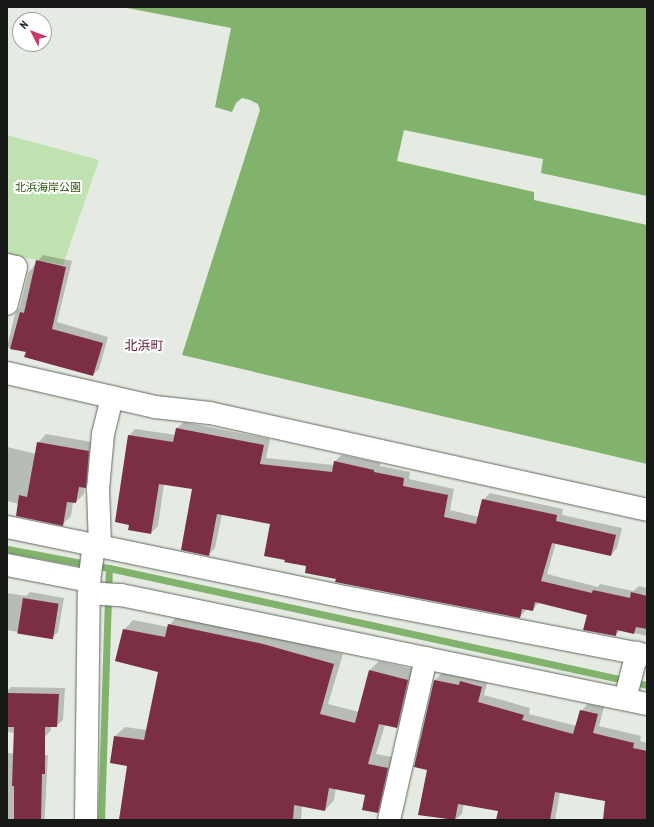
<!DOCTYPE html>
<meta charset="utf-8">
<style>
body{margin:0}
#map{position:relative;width:654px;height:827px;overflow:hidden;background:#e5ebe2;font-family:"PT Sans Narrow","Noto Sans JP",sans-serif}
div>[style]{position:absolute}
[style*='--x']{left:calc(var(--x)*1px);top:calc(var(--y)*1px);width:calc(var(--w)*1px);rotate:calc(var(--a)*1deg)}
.green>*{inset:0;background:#bfe2b0}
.water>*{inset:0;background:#82b36c}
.shadow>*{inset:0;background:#0003;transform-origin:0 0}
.stream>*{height:7px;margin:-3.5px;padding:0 3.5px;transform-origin:3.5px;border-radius:3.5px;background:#82b36c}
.building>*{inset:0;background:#7c2e45;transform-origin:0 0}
.roads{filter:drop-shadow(0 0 1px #61675f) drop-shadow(0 0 1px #61675f)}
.minor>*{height:22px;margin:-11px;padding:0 11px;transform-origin:11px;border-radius:11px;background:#fff}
span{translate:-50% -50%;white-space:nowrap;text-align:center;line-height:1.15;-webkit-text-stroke:4px #fff;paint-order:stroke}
.park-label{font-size:11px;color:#28550a}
.quarter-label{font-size:13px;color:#5d1930}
.frame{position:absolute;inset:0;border:8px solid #171916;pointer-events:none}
.north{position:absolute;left:12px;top:12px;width:40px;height:40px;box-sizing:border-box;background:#fff;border:1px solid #a2a3a2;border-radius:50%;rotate:312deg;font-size:11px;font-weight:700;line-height:16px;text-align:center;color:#171916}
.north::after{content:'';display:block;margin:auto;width:14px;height:18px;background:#c73a6a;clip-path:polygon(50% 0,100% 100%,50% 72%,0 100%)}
</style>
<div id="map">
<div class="green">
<div style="clip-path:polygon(7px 135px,99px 160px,63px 265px,7px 254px)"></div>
</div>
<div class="water">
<div style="clip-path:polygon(122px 7px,647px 7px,647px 196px,541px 173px,543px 159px,404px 130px,397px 161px,534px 192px,534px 200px,647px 225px,647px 464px,182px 355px,260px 110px,258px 104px,250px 100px,242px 98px,236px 103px,232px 112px,215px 107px,231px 28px)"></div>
</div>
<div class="shadow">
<div style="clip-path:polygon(43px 255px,72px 261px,57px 322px,108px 337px,99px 369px,93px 375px,27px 351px,7px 347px,15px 314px,20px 307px,28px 273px)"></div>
<div style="clip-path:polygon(184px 422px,270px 439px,266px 458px,334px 465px,335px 461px,342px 455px,380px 463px,380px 466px,410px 472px,409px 479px,454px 489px,450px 510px,479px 517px,483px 500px,490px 493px,563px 509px,562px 515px,622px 528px,617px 548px,611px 555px,556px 543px,547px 574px,598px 587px,600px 584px,633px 591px,639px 586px,647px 588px,647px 636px,621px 630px,615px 635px,588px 614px,539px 602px,533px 610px,527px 609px,520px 617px,337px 578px,308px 565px,271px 523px,222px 514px,215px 548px,208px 555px,194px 488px,164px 484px,158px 526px,151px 533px,129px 436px,135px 429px,176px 435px,177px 428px)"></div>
<div style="clip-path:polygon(46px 434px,97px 443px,94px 478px,85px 486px,84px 494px,76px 502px,73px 502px,71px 516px,62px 525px,19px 504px,7px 501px,7px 447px,36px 454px,38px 443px)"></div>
<div style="clip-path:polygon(30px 592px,64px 598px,58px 632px,52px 638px,7px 630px,7px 593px,26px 596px)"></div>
<div style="clip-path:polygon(178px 615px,273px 635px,343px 654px,328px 704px,359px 712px,370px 670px,379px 661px,417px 670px,406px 718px,397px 727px,385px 725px,376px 754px,397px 758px,387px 802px,378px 812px,366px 794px,336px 788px,334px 800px,325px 810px,302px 806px,301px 820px,119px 820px,129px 765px,115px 736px,125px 727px,147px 730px,159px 672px,124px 630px,133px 620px,168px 627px)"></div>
<div style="clip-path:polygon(442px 673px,464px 678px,468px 675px,488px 680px,484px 695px,530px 708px,529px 714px,577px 726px,581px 711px,588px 704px,604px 707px,599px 726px,641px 736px,640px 741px,647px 743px,647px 820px,606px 820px,606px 800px,560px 792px,555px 820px,497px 820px,499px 810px,464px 803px,462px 814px,455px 820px,420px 814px,428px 769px,415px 766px,435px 680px)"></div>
<div style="clip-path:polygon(11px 687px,65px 688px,63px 720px,56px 726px,51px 726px,51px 730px,45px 737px,7px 732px,7px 691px)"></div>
<div style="left:7px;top:753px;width:41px;height:67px;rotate:3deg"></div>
</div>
<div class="stream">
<div style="--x:7;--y:549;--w:104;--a:10.6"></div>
<div style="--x:109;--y:568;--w:551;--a:12.27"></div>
<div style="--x:101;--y:820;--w:252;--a:-88.2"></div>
</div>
<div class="building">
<div style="clip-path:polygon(36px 260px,66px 267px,52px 329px,103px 343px,93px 376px,24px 357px,26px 352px,10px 349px,20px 312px,24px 313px)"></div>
<div style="clip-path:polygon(176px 428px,264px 445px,260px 464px,332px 472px,334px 461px,374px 470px,374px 472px,404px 478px,403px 486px,448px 495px,444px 517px,476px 524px,482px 499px,557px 515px,556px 521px,616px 535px,611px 556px,552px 543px,541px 581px,592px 593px,593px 590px,630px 598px,631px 592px,647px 596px,647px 629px,636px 627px,634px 634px,617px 630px,616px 636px,583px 630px,587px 615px,535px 602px,533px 611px,522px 609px,520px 618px,335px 582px,336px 579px,305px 573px,306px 566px,284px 562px,285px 560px,264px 556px,270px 524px,217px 514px,209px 556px,181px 550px,192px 489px,159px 484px,151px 534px,128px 530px,129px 525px,115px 522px,128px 435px,173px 442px)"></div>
<div style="clip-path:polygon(37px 442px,89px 451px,86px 488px,79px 487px,76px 503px,67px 502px,63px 526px,16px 516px,19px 495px,27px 497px)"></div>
<div style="left:23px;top:598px;width:36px;height:36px;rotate:9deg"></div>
<div style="clip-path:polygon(168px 624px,263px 644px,334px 664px,320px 714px,355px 723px,369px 670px,408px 680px,397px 728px,379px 724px,368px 764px,388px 768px,378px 813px,362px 810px,365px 795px,329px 788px,325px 811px,294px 805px,293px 820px,119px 820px,127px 766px,110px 763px,114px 736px,144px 740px,158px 672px,115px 661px,123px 629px,165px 637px)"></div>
<div style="clip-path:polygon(434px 680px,459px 685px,460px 681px,482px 687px,478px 702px,524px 715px,522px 720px,573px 734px,580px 710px,598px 714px,593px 733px,634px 743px,633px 748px,647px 751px,647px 820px,603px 820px,605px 801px,555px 792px,550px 820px,496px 820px,498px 811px,458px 804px,455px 820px,418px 815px,427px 770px,414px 767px)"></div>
<div style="clip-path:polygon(7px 693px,59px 694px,57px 727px,45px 727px,45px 774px,42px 774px,41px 820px,14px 820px,14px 786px,12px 786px,14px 727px,7px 727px)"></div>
</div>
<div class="roads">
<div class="minor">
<div style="--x:7;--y:265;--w:9;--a:13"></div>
<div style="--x:16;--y:267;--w:38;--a:104"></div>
<div style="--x:7;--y:373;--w:152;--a:12.9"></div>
<div style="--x:155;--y:407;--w:55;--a:6.2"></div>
<div style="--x:210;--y:413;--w:448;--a:12.5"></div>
<div style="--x:7;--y:527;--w:355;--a:11.7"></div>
<div style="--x:355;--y:599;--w:297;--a:10.9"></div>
<div style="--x:100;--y:546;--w:57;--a:-92"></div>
<div style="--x:98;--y:489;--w:55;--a:-84.8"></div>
<div style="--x:103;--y:434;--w:38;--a:-76"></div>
<div style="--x:7;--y:565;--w:84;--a:11"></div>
<div style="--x:89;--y:593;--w:32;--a:4"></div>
<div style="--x:121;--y:595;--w:537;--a:11.71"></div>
<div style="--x:625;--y:699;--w:48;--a:-75.4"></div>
<div style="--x:86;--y:820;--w:239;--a:-89.3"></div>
<div style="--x:89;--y:581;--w:36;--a:-82"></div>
<div style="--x:389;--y:820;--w:166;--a:-77.1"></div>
</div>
</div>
<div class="park-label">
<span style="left:48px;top:187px">北浜海岸公園</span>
</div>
<div class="quarter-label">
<span style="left:144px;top:346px">北浜町</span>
</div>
<div class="frame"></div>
<div class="north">N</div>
</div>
